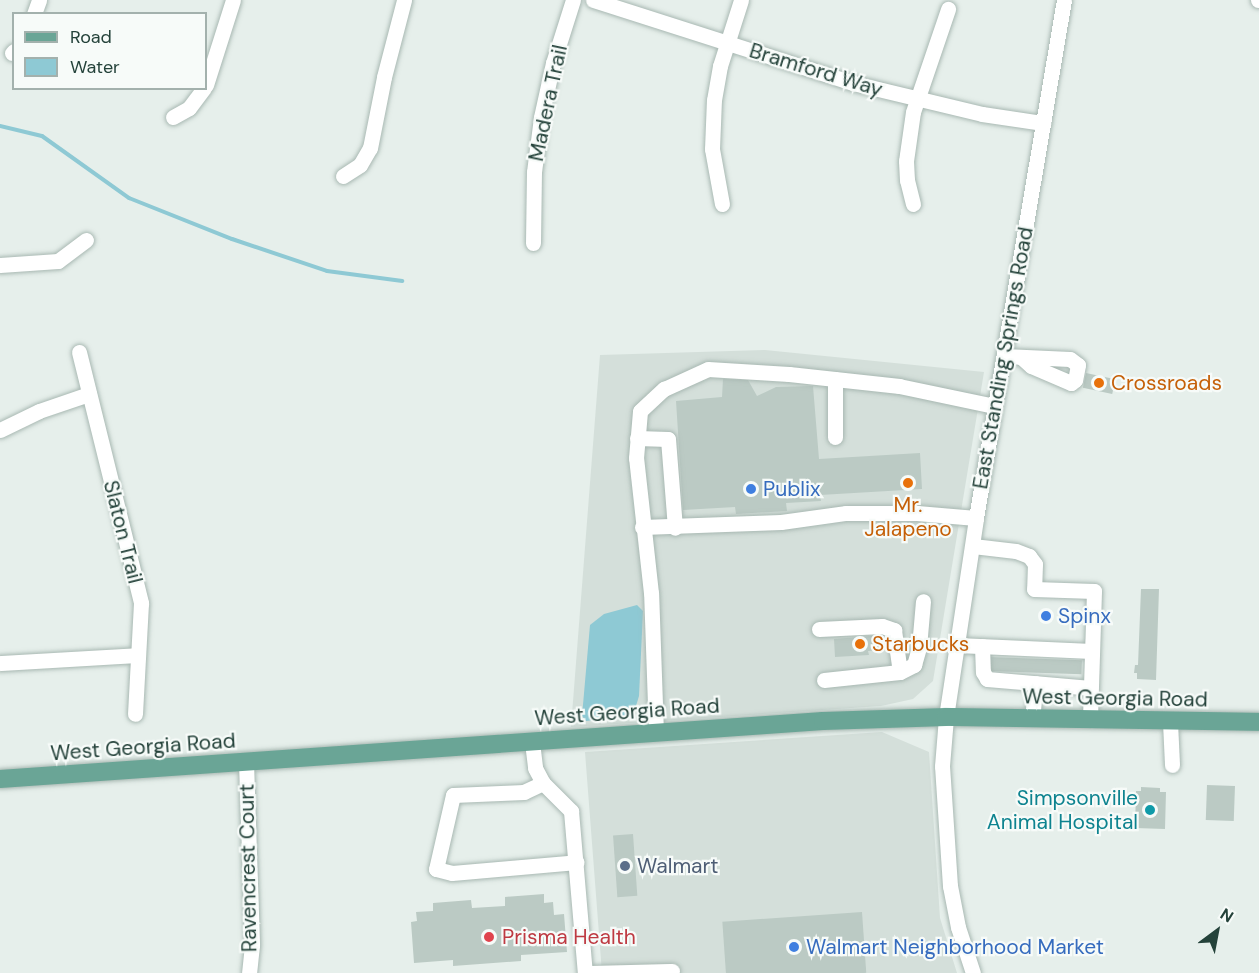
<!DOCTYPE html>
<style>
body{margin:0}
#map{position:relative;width:1259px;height:973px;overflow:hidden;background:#e6efeb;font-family:"DM Sans",sans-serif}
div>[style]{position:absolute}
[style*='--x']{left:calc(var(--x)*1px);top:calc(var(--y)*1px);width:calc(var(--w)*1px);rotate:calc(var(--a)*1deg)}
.built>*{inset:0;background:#d4dfda}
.water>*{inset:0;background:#8ec9d4}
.stream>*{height:4px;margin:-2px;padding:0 2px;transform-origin:2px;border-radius:2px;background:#8ec9d4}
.building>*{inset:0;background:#bbcac4;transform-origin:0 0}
.roads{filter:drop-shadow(0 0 2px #a8b8b2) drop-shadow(0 0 2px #a8b8b2)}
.minor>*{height:15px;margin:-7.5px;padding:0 7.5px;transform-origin:7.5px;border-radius:7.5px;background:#fff}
.major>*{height:18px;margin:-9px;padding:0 9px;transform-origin:9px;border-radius:9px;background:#6aa596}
.dots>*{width:16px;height:16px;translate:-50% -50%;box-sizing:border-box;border:3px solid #f7fbf9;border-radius:50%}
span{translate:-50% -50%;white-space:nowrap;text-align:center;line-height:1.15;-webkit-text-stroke:4.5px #f7fbf9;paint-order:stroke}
.street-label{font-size:21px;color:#24423a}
.food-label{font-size:21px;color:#c56008}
.left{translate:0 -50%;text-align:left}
.shop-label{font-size:21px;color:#366cbe}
.culture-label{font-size:21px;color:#0d838f}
.right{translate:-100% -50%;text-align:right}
.service-label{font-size:21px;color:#4e5e75}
.health-label{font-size:21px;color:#be3a42}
.legend{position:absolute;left:12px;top:12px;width:195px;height:78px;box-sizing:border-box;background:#f7fbf9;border:2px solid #a3b1ad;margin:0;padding:8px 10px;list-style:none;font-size:18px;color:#24423a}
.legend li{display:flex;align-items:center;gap:12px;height:30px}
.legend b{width:30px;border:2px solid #a3b1ad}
.north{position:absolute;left:1187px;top:901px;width:60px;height:60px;-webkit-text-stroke:4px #f7fbf9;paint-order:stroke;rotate:32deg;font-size:16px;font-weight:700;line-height:24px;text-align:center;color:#24423a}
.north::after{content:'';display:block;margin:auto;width:21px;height:27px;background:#24423a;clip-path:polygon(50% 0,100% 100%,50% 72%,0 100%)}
</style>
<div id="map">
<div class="built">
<div style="clip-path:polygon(765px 350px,984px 372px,933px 681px,913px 699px,881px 706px,571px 727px,600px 355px)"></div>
<div style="clip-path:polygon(882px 732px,929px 752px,940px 918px,957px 973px,602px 973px,585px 752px)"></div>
</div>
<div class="water">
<div style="clip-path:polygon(637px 605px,643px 611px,639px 696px,633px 716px,586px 721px,582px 716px,590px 625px,604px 614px)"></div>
</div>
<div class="stream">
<div style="--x:0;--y:126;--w:43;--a:13.4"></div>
<div style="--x:42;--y:136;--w:107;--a:35.5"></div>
<div style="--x:129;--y:198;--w:111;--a:21.7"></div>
<div style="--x:232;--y:239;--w:100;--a:18.6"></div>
<div style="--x:327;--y:271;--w:76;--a:7.6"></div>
</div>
<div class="building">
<div style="left:1086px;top:373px;width:30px;height:15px;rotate:12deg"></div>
<div style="clip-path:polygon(723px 379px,748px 380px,757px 396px,776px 387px,813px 386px,819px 459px,920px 453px,922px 489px,820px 495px,821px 501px,786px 503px,787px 511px,736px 514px,735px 507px,683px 510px,676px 401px,722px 397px)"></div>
<div style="clip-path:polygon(1141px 589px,1159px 589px,1156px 680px,1137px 679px,1137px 673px,1134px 673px,1135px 665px,1138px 665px)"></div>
<div style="clip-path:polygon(884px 635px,886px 650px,868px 651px,869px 655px,835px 657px,834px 639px)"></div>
<div style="left:988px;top:657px;width:94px;height:14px;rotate:2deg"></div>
<div style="left:1207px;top:785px;width:28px;height:35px;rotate:2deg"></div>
<div style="clip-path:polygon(1141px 787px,1160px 788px,1160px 792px,1166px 792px,1165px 829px,1135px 828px,1136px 791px,1141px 791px)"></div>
<div style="left:633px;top:834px;width:62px;height:20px;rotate:86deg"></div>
<div style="clip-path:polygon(544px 894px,544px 903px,553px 902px,554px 915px,564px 914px,567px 952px,521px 955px,521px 961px,453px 966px,453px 960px,414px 963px,411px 922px,417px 921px,416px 912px,433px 911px,433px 903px,471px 900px,472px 908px,505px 906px,505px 897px)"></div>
<div style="left:862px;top:912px;width:61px;height:140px;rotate:86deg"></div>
</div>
<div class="roads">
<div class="minor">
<div style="--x:593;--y:0;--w:273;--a:17.7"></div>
<div style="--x:853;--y:83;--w:133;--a:13.5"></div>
<div style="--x:982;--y:114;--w:62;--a:8.4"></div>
<div style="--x:1258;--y:0;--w:1;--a:0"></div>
<div style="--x:34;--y:14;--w:15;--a:-70"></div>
<div style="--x:12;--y:53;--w:3;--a:-45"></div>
<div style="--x:206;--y:85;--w:89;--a:-72.4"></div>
<div style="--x:173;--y:117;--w:18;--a:-29"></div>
<div style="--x:189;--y:108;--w:25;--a:-53"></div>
<div style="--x:343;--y:176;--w:20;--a:-33"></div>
<div style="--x:360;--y:165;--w:20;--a:-60"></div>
<div style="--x:370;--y:148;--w:72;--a:-78.8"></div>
<div style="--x:384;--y:77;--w:80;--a:-75.4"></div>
<div style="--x:722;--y:204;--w:56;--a:-100.3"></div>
<div style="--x:712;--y:149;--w:49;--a:-87.7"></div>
<div style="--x:714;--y:100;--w:35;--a:-80"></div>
<div style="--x:720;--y:66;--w:69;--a:-72.3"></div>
<div style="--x:913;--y:204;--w:25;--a:-104"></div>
<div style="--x:907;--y:180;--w:19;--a:-93"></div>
<div style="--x:906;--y:161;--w:49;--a:-81.9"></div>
<div style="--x:913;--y:112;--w:109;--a:-71.2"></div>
<div style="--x:533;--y:243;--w:71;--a:-89.2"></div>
<div style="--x:534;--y:172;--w:55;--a:-82.7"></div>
<div style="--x:541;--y:117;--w:55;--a:-77.5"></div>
<div style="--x:553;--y:63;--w:66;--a:-72.4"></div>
<div style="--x:0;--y:265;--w:58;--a:-3.9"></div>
<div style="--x:58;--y:261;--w:35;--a:-37"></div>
<div style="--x:79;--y:352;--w:259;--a:76.1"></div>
<div style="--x:141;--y:603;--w:111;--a:93.1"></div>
<div style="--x:1004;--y:356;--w:66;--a:2.6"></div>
<div style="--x:1070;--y:359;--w:10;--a:37"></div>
<div style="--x:1078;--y:365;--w:15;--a:101"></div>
<div style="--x:1075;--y:380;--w:5;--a:143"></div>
<div style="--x:1071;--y:383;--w:43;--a:-157"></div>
<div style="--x:1031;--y:366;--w:13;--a:-138"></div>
<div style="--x:0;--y:430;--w:43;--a:-26"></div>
<div style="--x:39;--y:411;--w:53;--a:-18.8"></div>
<div style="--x:835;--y:437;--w:58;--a:-90"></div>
<div style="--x:637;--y:438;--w:31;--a:2"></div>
<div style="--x:668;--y:439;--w:89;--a:85.5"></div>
<div style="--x:642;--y:527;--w:139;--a:-2.1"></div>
<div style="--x:781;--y:522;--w:66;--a:-7.9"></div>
<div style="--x:846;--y:513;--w:71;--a:0"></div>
<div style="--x:917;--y:513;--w:59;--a:4.8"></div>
<div style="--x:973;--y:546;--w:43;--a:6.6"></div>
<div style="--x:1016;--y:551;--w:14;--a:21"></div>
<div style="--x:1029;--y:556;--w:10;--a:53"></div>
<div style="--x:1035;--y:564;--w:25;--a:92"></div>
<div style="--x:1034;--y:589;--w:60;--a:1.9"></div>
<div style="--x:1094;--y:591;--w:129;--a:91.8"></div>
<div style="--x:819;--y:629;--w:63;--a:-2.7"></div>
<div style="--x:882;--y:626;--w:13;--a:18"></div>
<div style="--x:894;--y:630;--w:42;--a:81.9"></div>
<div style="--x:957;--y:645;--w:135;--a:2.5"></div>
<div style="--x:982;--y:646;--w:26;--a:88"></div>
<div style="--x:983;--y:672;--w:8;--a:60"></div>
<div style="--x:987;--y:679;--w:104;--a:4.9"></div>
<div style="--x:0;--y:663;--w:138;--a:-3.3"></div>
<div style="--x:824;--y:680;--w:76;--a:-6"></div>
<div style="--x:900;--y:672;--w:16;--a:-27"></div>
<div style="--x:914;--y:665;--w:19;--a:-74"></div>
<div style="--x:919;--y:647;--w:46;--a:-85"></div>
<div style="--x:1032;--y:719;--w:36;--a:-84"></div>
<div style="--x:1170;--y:722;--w:43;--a:87.3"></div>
<div style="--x:656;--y:733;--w:140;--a:-92"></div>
<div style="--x:651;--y:593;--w:136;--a:-96.3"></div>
<div style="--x:636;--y:458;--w:47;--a:-85.1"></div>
<div style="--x:640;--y:411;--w:33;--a:-43"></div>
<div style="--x:664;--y:389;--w:48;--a:-24.4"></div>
<div style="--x:708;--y:369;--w:81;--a:3.5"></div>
<div style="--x:789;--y:374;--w:111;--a:6.2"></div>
<div style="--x:899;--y:386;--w:98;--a:11.8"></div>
<div style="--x:532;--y:742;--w:26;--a:83"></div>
<div style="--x:535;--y:768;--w:17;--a:62"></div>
<div style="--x:543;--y:783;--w:40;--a:45"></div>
<div style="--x:571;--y:811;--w:163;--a:85.1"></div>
<div style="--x:246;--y:762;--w:183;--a:88.1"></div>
<div style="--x:252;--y:945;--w:28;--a:96"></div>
<div style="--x:543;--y:783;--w:21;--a:155"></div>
<div style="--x:524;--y:792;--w:71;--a:177.6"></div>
<div style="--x:453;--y:795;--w:76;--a:102.9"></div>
<div style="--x:436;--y:869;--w:16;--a:14"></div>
<div style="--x:452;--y:873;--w:125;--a:-5"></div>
<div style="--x:588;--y:973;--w:84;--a:-1.4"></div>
<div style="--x:973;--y:973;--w:48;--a:-108.1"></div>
<div style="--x:958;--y:927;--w:42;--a:-101"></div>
<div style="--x:950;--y:886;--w:120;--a:-93.8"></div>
<div style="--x:942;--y:766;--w:49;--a:-85.3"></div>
<div style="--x:946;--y:717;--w:201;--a:-81.4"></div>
<div style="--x:976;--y:518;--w:525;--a:-80.36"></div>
</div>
<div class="major">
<div style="--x:0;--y:779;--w:825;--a:-4.03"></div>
<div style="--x:823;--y:721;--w:123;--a:-1.9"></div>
<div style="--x:946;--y:717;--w:313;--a:0.9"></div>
</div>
</div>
<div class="dots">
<div style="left:1099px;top:383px;background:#e8710a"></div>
<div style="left:908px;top:483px;background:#e8710a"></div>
<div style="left:751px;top:489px;background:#3f7fe0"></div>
<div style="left:1046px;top:616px;background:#3f7fe0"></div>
<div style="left:860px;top:644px;background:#e8710a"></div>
<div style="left:1150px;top:810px;background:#0f9aa8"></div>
<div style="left:625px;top:866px;background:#5c6f8a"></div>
<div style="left:489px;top:937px;background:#e0444e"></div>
<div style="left:794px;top:947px;background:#3f7fe0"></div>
</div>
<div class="street-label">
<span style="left:816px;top:70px;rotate:17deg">Bramford Way</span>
<span style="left:548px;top:103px;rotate:-78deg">Madera Trail</span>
<span style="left:1003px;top:358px;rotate:-80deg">East Standing Springs Road</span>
<span style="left:123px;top:532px;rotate:76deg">Slaton Trail</span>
<span style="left:1115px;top:698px;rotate:1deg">West Georgia Road</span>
<span style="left:627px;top:712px;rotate:-4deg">West Georgia Road</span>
<span style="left:143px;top:747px;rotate:-4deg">West Georgia Road</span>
<span style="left:248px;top:868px;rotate:-91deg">Ravencrest Court</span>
</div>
<div class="food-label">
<span class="left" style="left:1111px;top:383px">Crossroads</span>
<span style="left:908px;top:517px">Mr.<br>Jalapeno</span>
<span class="left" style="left:872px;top:644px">Starbucks</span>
</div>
<div class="shop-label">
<span class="left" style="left:763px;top:489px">Publix</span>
<span class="left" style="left:1058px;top:616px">Spinx</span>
<span class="left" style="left:806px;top:947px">Walmart Neighborhood Market</span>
</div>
<div class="culture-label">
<span class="right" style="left:1138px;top:810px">Simpsonville<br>Animal Hospital</span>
</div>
<div class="service-label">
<span class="left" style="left:637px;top:866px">Walmart</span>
</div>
<div class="health-label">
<span class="left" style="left:502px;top:937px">Prisma Health</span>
</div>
<ul class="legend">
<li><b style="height:8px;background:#6aa596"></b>Road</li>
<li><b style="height:16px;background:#8ec9d4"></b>Water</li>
</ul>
<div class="north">N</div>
</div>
